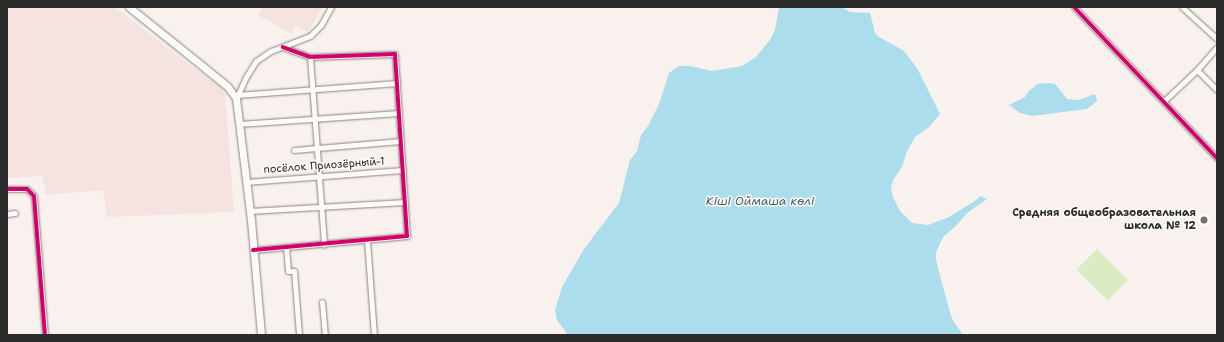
<!DOCTYPE html>
<meta charset="utf-8">
<style>
body{margin:0}
#map{position:relative;width:1224px;height:342px;overflow:hidden;background:#f8f1ee;font-family:"Shantell Sans",sans-serif}
div>[style]{position:absolute}
[style*='--x']{left:calc(var(--x)*1px);top:calc(var(--y)*1px);width:calc(var(--w)*1px);rotate:calc(var(--a)*1deg)}
.built>*{inset:0;background:#f5e3df}
.green>*{inset:0;background:#dbecc4;transform-origin:0 0}
.water>*{inset:0;background:#acddec}
.roads{filter:drop-shadow(0 0 1px #878483) drop-shadow(0 0 1px #878483)}
.street>*{height:5px;margin:-2.5px;padding:0 2.5px;transform-origin:2.5px;border-radius:2.5px;background:#fbfaf7}
.secondary>*{height:7px;margin:-3.5px;padding:0 3.5px;transform-origin:3.5px;border-radius:3.5px;background:#fbfaf7}
.cycleway>*{height:4px;margin:-2px;padding:0 2px;transform-origin:2px;border-radius:2px;background:#d6006c}
.dots>*{width:11px;height:11px;translate:-50% -50%;box-sizing:border-box;border:2px solid #fdfcf7;border-radius:50%}
span{translate:-50% -50%;white-space:nowrap;text-align:center;line-height:1.15;-webkit-text-stroke:3px #fdfcf7;paint-order:stroke}
.street-label{font-size:11px;color:#2b2b2b}
.poi-label{font-size:11px;color:#2b2b2b;font-weight:700}
.right{translate:-100% -50%;text-align:right}
.water-label{font-size:12px;color:#485e65;font-style:italic}
.frame{position:absolute;inset:0;border:8px solid #2b2b2b;pointer-events:none}
</style>
<div id="map">
<div class="built">
<div style="clip-path:polygon(7px 7px,115px 7px,181px 58px,221px 87px,225px 93px,234px 212px,107px 217px,103px 190px,46px 195px,42px 176px,7px 178px)"></div>
<div style="clip-path:polygon(262px 7px,323px 7px,308px 32px,296px 25px,292px 34px,258px 15px)"></div>
</div>
<div class="green">
<div style="left:1097px;top:249px;width:44px;height:29px;rotate:45deg"></div>
</div>
<div class="water">
<div style="clip-path:polygon(779px 7px,841px 7px,850px 12px,870px 13px,875px 33px,879px 37px,904px 51px,917px 68px,940px 114px,929px 127px,915px 137px,907px 151px,902px 167px,893px 180px,891px 189px,893px 197px,900px 211px,912px 223px,928px 225px,949px 217px,975px 201px,980px 196px,987px 199px,967px 213px,956px 226px,943px 237px,936px 252px,936px 260px,949px 309px,952px 319px,963px 335px,568px 335px,557px 320px,555px 310px,562px 287px,584px 249px,619px 203px,630px 160px,637px 151px,641px 135px,648px 126px,659px 104px,669px 73px,679px 66px,690px 66px,712px 71px,742px 66px,756px 57px,770px 40px,775px 30px)"></div>
<div style="clip-path:polygon(1049px 83px,1055px 84px,1067px 99px,1079px 100px,1095px 94px,1097px 101px,1087px 109px,1032px 116px,1020px 113px,1009px 105px,1025px 97px,1028px 92px,1037px 84px)"></div>
</div>
<div class="roads">
<div class="street">
<div style="--x:1074;--y:7;--w:208;--a:46.6"></div>
<div style="--x:1182;--y:7;--w:47;--a:42.4"></div>
<div style="--x:310;--y:57;--w:188;--a:85.7"></div>
<div style="--x:1197;--y:70;--w:28;--a:45"></div>
<div style="--x:237;--y:95;--w:161;--a:-4.3"></div>
<div style="--x:237;--y:97;--w:22;--a:-66"></div>
<div style="--x:246;--y:77;--w:19;--a:-58"></div>
<div style="--x:256;--y:61;--w:18;--a:-34"></div>
<div style="--x:271;--y:51;--w:42;--a:-21"></div>
<div style="--x:310;--y:36;--w:16;--a:-45"></div>
<div style="--x:321;--y:25;--w:21;--a:-61"></div>
<div style="--x:1164;--y:101;--w:45;--a:-43.2"></div>
<div style="--x:1197;--y:70;--w:30;--a:-49"></div>
<div style="--x:239;--y:124;--w:160;--a:-3.9"></div>
<div style="--x:294;--y:150;--w:107;--a:-4.8"></div>
<div style="--x:246;--y:182;--w:157;--a:-4.4"></div>
<div style="--x:7;--y:189;--w:20;--a:0"></div>
<div style="--x:27;--y:189;--w:10;--a:45"></div>
<div style="--x:34;--y:196;--w:139;--a:85.5"></div>
<div style="--x:249;--y:211;--w:156;--a:-3.3"></div>
<div style="--x:7;--y:214;--w:8;--a:-7"></div>
<div style="--x:367;--y:240;--w:95;--a:85.8"></div>
<div style="--x:286;--y:247;--w:24;--a:85"></div>
<div style="--x:288;--y:271;--w:6;--a:0"></div>
<div style="--x:294;--y:271;--w:64;--a:85.5"></div>
<div style="--x:253;--y:250;--w:155;--a:-5.2"></div>
<div style="--x:407;--y:236;--w:182;--a:-93.8"></div>
<div style="--x:395;--y:54;--w:85;--a:178"></div>
<div style="--x:310;--y:57;--w:29;--a:-160"></div>
<div style="--x:322;--y:302;--w:33;--a:85"></div>
</div>
<div class="secondary">
<div style="--x:129;--y:7;--w:99;--a:38.8"></div>
<div style="--x:206;--y:69;--w:27;--a:39"></div>
<div style="--x:227;--y:86;--w:15;--a:53"></div>
<div style="--x:236;--y:98;--w:123;--a:83"></div>
<div style="--x:251;--y:220;--w:115;--a:85"></div>
</div>
</div>
<div class="cycleway">
<div style="--x:1074;--y:7;--w:208;--a:46.6"></div>
<div style="--x:7;--y:189;--w:20;--a:0"></div>
<div style="--x:27;--y:189;--w:10;--a:45"></div>
<div style="--x:34;--y:196;--w:139;--a:85.5"></div>
<div style="--x:253;--y:250;--w:155;--a:-5.2"></div>
<div style="--x:407;--y:236;--w:182;--a:-93.8"></div>
<div style="--x:395;--y:54;--w:85;--a:178"></div>
<div style="--x:310;--y:57;--w:29;--a:-160"></div>
</div>
<div class="dots">
<div style="left:1204px;top:220px;background:#73706f"></div>
</div>
<div class="street-label">
<span style="left:324px;top:166px;rotate:-4deg">посёлок Приозёрный-1</span>
</div>
<div class="poi-label">
<span class="right" style="left:1196px;top:220px">Средняя общеобразовательная<br>школа № 12</span>
</div>
<div class="water-label">
<span style="left:760px;top:202px">Кіші Оймаша көлi</span>
</div>
<div class="frame"></div>
</div>
